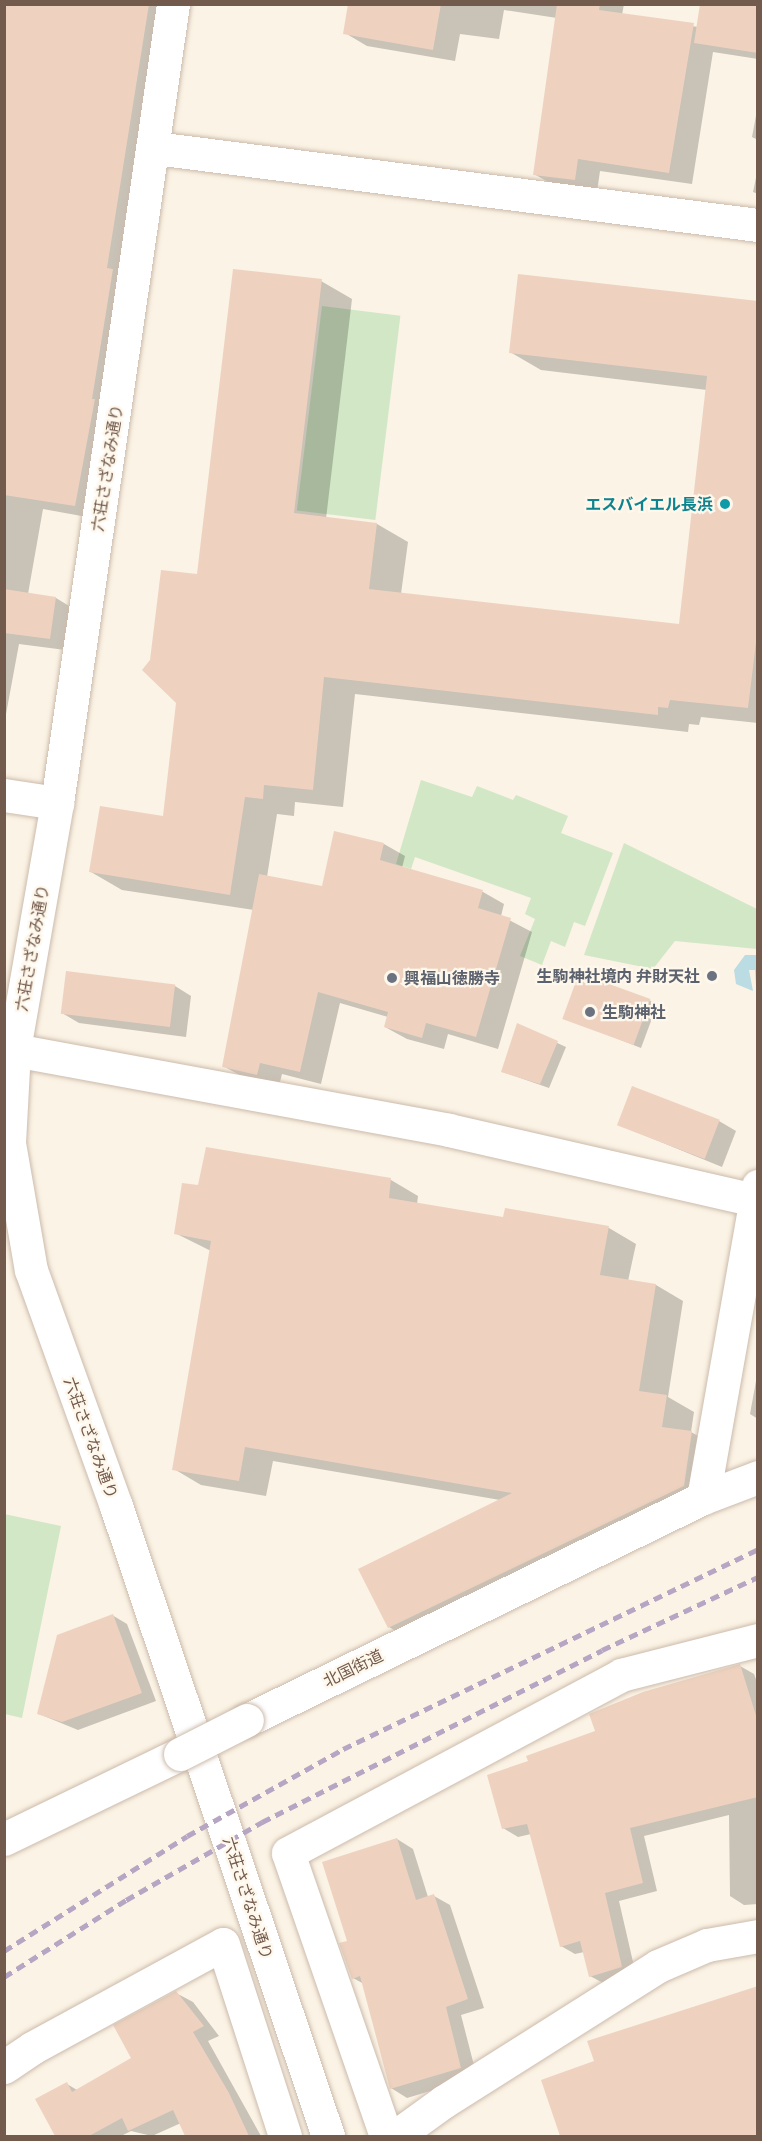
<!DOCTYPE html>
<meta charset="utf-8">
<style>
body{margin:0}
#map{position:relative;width:762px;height:2141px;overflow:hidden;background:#fbf3e5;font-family:"Titillium Web","Noto Sans JP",sans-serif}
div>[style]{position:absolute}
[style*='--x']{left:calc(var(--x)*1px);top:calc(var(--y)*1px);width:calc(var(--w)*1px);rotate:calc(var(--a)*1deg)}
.green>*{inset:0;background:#d2e7c5;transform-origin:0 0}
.water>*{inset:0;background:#bbdce3}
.shadow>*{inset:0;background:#0003}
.building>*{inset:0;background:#eed2bf;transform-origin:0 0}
.roads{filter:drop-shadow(0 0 2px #ccbbac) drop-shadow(0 0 2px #ccbbac)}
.street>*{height:33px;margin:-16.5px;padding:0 16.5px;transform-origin:16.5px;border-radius:16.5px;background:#fff}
.secondary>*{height:33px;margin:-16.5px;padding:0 16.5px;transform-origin:16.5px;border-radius:16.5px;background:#fff}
.rail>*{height:4.5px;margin-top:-2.25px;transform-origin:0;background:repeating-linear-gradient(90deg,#b6a5c3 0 9px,transparent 0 15px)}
.bridges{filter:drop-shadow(0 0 2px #ccbbac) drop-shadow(0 0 2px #ccbbac)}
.street-bridge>*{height:33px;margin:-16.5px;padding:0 16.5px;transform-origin:16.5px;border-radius:16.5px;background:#fff}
.dots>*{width:16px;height:16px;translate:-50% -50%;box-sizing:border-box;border:3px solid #fef7eb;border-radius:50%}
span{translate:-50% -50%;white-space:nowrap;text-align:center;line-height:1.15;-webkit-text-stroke:4.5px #fef7eb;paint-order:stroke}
.street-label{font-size:16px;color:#725a4c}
.culture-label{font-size:16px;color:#0d838f;font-weight:700}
.right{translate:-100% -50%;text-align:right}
.worship-label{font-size:16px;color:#5b616d;font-weight:700}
.left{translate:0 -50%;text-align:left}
.frame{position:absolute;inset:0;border:6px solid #725a4c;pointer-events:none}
</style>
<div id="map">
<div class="green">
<div style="left:322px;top:306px;width:79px;height:206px;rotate:7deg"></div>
<div style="clip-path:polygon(421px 780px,472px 797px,477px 786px,513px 800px,516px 795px,568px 816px,561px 833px,613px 853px,585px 926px,574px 922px,565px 947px,551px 941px,542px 965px,520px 956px,535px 919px,525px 914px,531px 898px,415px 857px,411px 869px,396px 864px)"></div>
<div style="clip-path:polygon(624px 843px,757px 909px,757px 949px,675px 941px,653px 969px,584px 955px)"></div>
<div style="clip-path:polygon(4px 1514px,61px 1526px,22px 1718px,5px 1714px)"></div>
</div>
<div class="water">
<div style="clip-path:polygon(745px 955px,757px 955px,757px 1002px,755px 970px,749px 970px,753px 991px,736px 984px,734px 970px)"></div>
</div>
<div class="shadow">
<div style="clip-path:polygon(4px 4px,174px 4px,98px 519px,43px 509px,28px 594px,56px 598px,79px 612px,73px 651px,19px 644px,4px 725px)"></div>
<div style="clip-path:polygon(350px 4px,624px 4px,622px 15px,698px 27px,758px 4px,758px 59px,713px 52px,692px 184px,600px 171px,597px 192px,557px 187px,534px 174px,557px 18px,504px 10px,499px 39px,460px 34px,455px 61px,367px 46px,345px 33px)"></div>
<div style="clip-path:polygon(758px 105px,758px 140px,752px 137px)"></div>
<div style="clip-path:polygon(758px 168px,758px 194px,753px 192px)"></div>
<div style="clip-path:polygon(321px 281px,352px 299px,326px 519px,377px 524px,408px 542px,401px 594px,680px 626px,707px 390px,541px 370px,510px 352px,758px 302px,758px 723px,701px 717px,699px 725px,689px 724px,688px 732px,355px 694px,343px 807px,295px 802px,294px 816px,277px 814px,267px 877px,323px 888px,384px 844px,405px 856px,402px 868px,483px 892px,504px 904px,501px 916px,532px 932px,498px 1049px,448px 1034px,444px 1049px,407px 1039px,385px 1027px,388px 1017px,340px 1003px,321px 1084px,282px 1074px,279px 1086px,245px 1078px,223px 1066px,254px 910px,122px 890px,91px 872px,165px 818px,178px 702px,152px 661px,199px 576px)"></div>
<div style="clip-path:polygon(175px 986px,191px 996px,186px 1037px,79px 1023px,62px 1013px)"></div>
<div style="clip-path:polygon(649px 1000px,657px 1005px,641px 1048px,564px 1018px)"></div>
<div style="clip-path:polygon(518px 1025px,566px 1047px,549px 1088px,503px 1072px)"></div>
<div style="clip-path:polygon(719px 1121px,736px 1131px,722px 1167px,619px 1125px)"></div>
<div style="clip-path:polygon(207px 1149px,391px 1180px,418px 1196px,417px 1204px,504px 1219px,506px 1210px,609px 1228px,636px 1244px,628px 1281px,656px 1285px,683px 1301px,668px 1397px,694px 1412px,691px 1432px,719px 1448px,711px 1502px,416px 1643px,389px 1627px,500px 1500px,273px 1461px,266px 1496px,201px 1485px,174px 1469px,211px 1251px,175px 1233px,199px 1187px)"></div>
<div style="clip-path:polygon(758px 1370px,758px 1419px,750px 1414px)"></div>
<div style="clip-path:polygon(112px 1615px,127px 1624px,156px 1701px,78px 1730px,39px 1714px)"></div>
<div style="clip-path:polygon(740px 1666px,754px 1674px,758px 1685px,758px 1904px,744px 1905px,730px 1896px,729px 1815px,644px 1836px,657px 1891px,619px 1901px,636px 1975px,605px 1984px,590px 1976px,584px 1952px,575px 1954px,561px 1946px,531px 1834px,518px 1837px,503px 1828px,530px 1762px)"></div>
<div style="clip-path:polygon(397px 1839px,413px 1849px,428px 1897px,434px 1896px,450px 1905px,484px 2008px,461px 2015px,477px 2077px,407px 2098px,391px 2088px,364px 1984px,353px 1978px,349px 1941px)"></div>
<div style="clip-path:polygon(758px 1988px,758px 2136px,562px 2136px,543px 2081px,596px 2062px)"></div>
<div style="clip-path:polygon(176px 1993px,193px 2002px,219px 2036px,208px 2041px,261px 2136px,187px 2136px,181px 2123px,152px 2136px,131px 2131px,121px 2136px,57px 2136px,37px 2100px,67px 2084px,77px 2090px,133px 2058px)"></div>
</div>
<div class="building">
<div style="clip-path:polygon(4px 4px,149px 4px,107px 268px,113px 269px,92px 399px,95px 399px,75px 506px,4px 495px)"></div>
<div style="clip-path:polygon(348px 4px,441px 4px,433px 50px,343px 34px)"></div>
<div style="clip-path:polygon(557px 4px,600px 4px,599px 10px,694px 23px,669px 173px,578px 159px,575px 180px,533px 175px)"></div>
<div style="clip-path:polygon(700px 4px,758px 4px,758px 53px,694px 43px)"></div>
<div style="clip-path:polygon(233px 269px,322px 279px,294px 513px,377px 523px,369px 589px,679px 624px,707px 376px,509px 353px,518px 274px,758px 301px,758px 626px,748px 708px,670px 700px,668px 708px,658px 707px,658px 715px,324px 677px,313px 790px,264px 785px,263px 799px,245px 797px,230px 895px,89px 872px,100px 806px,163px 816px,176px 703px,142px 670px,150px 660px,161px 570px,197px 574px)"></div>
<div style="clip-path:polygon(4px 589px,56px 597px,50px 639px,4px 633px)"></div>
<div style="clip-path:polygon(334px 831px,384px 843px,380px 860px,483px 890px,478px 908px,511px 918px,476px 1037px,426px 1023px,422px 1038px,384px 1027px,388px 1012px,318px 992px,300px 1072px,260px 1063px,257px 1075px,222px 1067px,259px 874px,322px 886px)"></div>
<div style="left:66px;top:971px;width:110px;height:43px;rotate:7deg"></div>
<div style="left:579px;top:973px;width:76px;height:49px;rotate:20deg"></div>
<div style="clip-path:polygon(517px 1023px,558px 1041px,540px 1084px,501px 1072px)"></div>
<div style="left:632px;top:1086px;width:94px;height:42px;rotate:21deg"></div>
<div style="clip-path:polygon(206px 1147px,391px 1178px,389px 1198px,503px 1217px,505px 1208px,609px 1226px,600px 1275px,656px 1284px,639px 1391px,667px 1395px,662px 1427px,692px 1431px,684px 1486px,388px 1628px,358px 1569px,512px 1493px,245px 1447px,239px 1481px,172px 1470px,211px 1241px,174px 1234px,182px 1183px,198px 1185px)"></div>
<div style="clip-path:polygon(113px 1614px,142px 1693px,62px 1722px,37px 1714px,57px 1635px)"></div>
<div style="clip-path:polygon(740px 1664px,758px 1722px,758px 1797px,630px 1828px,643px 1883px,605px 1893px,622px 1967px,589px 1977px,580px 1941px,560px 1947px,527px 1824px,502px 1829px,487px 1775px,528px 1761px,526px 1756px,595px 1731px,589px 1714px,643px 1692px)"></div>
<div style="clip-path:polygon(397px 1838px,416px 1900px,434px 1894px,468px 1999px,446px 2007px,461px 2068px,390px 2089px,360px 1976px,352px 1979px,339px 1943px,347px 1941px,322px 1862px)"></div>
<div style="clip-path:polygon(758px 1986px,758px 2136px,560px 2136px,541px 2080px,594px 2061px,587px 2041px)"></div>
<div style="clip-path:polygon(176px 1991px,204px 2026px,193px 2032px,229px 2093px,249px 2136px,185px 2136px,173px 2110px,128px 2131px,122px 2118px,89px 2136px,55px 2136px,35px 2099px,67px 2082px,72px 2092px,131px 2058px,113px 2025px)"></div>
</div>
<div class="roads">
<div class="street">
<div style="--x:155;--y:148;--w:608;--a:7.28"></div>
<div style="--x:4;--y:795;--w:54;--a:8.6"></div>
<div style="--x:14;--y:1050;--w:442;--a:10.4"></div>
<div style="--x:449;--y:1130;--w:314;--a:12.9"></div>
<div style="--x:703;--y:1498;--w:317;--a:-80"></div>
<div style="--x:247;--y:1720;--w:507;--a:-25.96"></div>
<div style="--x:703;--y:1498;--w:59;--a:-20.9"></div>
<div style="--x:4;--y:1839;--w:195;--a:-25.8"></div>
<div style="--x:4;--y:2067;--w:34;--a:-34"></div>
<div style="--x:32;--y:2048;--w:217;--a:-28.6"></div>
<div style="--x:223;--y:1944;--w:202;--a:72.1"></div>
<div style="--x:386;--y:2136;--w:299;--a:-109.1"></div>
<div style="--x:288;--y:1853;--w:378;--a:-28.1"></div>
<div style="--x:621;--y:1675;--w:141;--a:-14.3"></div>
<div style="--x:396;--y:2136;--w:58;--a:-35.9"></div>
<div style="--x:443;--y:2102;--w:254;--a:-32.3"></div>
<div style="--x:658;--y:1966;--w:53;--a:-23.2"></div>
<div style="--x:707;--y:1945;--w:52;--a:-10"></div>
</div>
<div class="secondary">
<div style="--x:173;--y:4;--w:807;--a:98.26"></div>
<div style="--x:57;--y:803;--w:251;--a:99.9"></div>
<div style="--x:14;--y:1050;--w:93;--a:93.1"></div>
<div style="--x:9;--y:1143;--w:129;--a:80.2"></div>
<div style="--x:31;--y:1270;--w:251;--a:70.2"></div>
<div style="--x:116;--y:1506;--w:665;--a:71.4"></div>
</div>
</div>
<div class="rail">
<div style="--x:4;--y:1951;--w:216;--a:-32.1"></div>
<div style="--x:187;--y:1836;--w:179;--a:-29.1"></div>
<div style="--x:343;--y:1749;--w:461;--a:-25.7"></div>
<div style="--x:4;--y:1977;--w:144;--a:-32.3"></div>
<div style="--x:126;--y:1900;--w:157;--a:-29.8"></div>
<div style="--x:262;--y:1822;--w:381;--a:-26.8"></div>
<div style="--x:602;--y:1650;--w:172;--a:-25.1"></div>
</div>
<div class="bridges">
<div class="street-bridge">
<div style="--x:180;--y:1754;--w:75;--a:-26.9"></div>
</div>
</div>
<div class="dots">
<div style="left:725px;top:504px;background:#0f9aa8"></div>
<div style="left:712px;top:976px;background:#6b7280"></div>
<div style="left:392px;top:978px;background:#6b7280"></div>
<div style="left:590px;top:1012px;background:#6b7280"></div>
</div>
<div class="street-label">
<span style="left:107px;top:468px;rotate:-81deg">六荘さざなみ通り</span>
<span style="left:32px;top:948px;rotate:-80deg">六荘さざなみ通り</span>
<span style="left:91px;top:1438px;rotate:70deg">六荘さざなみ通り</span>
<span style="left:353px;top:1668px;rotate:-26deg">北国街道</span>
<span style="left:248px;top:1898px;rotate:72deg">六荘さざなみ通り</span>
</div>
<div class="culture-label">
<span class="right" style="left:713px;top:504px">エスバイエル長浜</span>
</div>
<div class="worship-label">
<span class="right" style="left:700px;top:976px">生駒神社境内 弁財天社</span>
<span class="left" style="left:404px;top:978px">興福山徳勝寺</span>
<span class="left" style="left:602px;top:1012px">生駒神社</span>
</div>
<div class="frame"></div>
</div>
